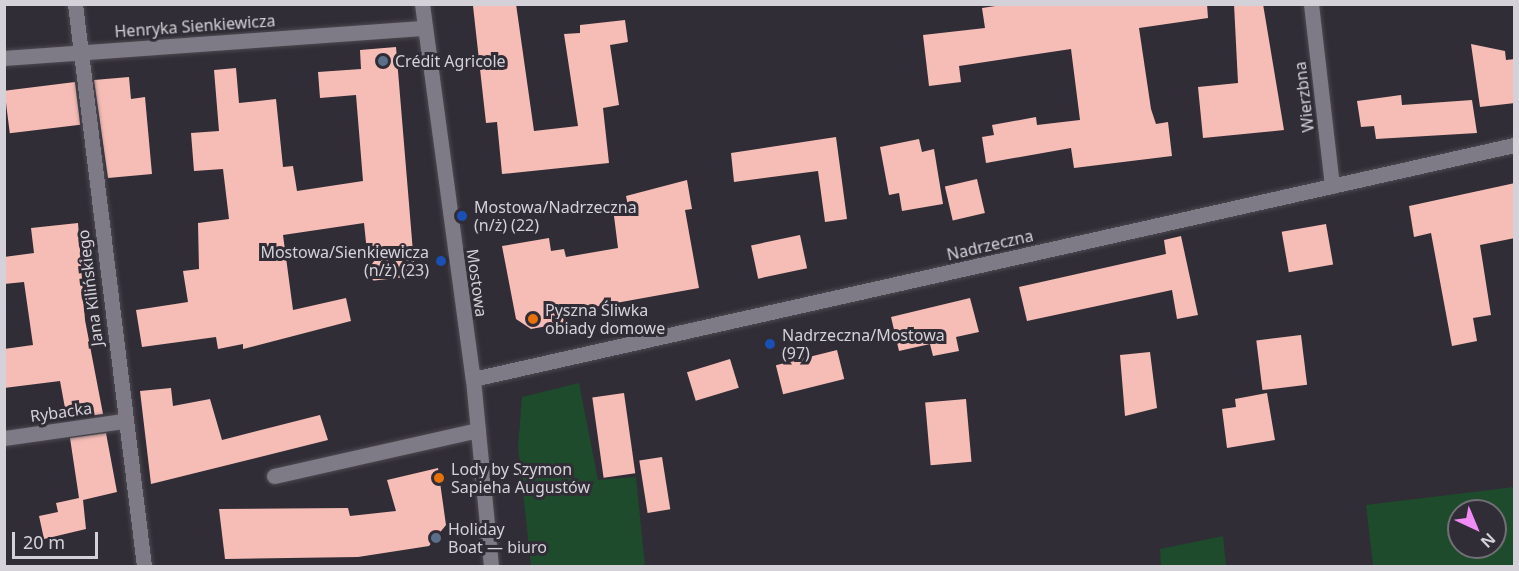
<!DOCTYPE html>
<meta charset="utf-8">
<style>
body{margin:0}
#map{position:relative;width:1519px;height:571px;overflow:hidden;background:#312d36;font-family:"Noto Sans",sans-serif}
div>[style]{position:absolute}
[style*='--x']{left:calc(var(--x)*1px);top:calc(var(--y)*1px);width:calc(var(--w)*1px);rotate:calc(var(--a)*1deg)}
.green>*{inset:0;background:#1d4b2c}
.building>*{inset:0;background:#f6bdb6;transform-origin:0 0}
.roads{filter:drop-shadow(0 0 2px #4d4a52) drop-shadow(0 0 2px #4d4a52)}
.minor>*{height:15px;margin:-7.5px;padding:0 7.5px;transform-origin:7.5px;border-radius:7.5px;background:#7f7b86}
.dots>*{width:16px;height:16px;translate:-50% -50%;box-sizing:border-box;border:3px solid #312d36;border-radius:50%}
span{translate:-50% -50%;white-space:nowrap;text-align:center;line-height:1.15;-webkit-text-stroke:6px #312d36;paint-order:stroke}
.street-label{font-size:16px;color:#d4d2d8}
.poi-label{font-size:16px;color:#d4d2d8}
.left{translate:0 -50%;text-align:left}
.right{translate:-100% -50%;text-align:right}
.frame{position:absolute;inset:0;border:6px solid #d4d2d8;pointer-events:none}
.north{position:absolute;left:1447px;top:499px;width:60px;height:60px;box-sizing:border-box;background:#312d36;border:2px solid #726f77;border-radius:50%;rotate:136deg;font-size:16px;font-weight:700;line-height:24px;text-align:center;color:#d4d2d8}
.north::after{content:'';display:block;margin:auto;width:21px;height:27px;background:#f18bf5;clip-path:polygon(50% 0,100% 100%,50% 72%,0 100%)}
.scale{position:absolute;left:12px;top:532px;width:86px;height:27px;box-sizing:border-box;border:3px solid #d4d2d8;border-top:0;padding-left:8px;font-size:18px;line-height:21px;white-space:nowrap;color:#d4d2d8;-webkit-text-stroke:4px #312d36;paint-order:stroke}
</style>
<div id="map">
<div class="green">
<div style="clip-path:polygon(579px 383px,598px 480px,636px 477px,645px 566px,531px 566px,518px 447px,522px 397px)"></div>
<div style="clip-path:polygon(evenodd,1514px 487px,1514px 566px,1373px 566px,1366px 505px,1514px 487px,1459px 511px,1495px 511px,1495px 547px,1459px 547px,1459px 511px)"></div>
<div style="clip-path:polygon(1223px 536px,1226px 566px,1161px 566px,1160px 549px)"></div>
</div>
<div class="building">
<div style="clip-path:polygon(516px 4px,534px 131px,578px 126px,564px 34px,580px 33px,580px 25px,625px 20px,628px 42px,610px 45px,619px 105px,603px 108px,609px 163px,502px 174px,497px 122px,486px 123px,473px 6px)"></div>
<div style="clip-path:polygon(1009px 4px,1207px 4px,1208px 18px,1139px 28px,1151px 109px,1156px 124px,1168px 122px,1172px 156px,1074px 168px,1071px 148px,986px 163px,982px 137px,994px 135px,992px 125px,1036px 117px,1037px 125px,1080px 120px,1071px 49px,959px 66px,961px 82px,929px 86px,923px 35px,985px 28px,982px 8px)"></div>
<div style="clip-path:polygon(1234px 4px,1263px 4px,1284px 130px,1203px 138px,1198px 87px,1238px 83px)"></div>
<div style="clip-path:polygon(1471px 44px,1505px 51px,1506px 60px,1515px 59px,1515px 103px,1480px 107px)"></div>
<div style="clip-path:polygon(396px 47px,415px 276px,370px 281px,364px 223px,283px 235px,293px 310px,346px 298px,351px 321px,243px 349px,243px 344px,218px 349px,216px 337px,142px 347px,136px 310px,188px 302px,183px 271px,199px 269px,198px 223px,229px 219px,223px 169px,194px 171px,191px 133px,219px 131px,214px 70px,236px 68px,239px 103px,276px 99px,283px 167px,293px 166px,297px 191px,363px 181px,356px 95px,320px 98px,318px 72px,361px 69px,360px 50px)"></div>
<div style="clip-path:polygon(129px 77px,131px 99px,145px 97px,152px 174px,108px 178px,94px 80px)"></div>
<div style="left:75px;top:82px;width:43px;height:71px;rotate:83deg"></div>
<div style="clip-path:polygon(1401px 95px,1402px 105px,1472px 100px,1477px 133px,1376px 139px,1374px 126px,1361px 127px,1357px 101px)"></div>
<div style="clip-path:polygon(836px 137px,847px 219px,825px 222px,818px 171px,734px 182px,731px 153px)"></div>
<div style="clip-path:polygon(919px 139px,922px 152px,934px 149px,943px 204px,902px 211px,899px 193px,889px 195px,880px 147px)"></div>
<div style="left:977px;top:179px;width:35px;height:33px;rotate:77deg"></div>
<div style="clip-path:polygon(687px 180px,692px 209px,685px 210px,699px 288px,588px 308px,589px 312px,563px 317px,564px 323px,531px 329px,516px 319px,502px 246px,549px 238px,551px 251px,564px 249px,566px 257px,618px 248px,613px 208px,628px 206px,626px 196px)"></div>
<div style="clip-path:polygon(1515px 183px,1515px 238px,1480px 245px,1491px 315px,1473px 318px,1477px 341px,1452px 346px,1431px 233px,1414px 237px,1409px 206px)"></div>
<div style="clip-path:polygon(78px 223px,85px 320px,103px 414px,67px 419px,60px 381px,4px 388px,4px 349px,33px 345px,24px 282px,4px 284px,4px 257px,34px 253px,31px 228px)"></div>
<div style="left:1326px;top:224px;width:41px;height:45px;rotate:80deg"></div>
<div style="left:800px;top:235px;width:34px;height:50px;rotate:78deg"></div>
<div style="clip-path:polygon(1181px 236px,1198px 315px,1177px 319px,1172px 290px,1027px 321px,1019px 287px,1166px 254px,1164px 240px)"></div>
<div style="clip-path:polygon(970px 298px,979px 332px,956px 337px,959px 351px,933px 356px,930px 344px,899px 351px,891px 317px)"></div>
<div style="left:1301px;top:335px;width:50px;height:45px;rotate:83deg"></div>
<div style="left:837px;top:350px;width:30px;height:63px;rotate:76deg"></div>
<div style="clip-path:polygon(1150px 352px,1157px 408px,1125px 416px,1120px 355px)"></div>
<div style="left:730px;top:359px;width:30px;height:45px;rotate:73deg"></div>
<div style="clip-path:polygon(171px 388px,173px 406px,210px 399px,222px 440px,320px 415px,328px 440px,151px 484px,140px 391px)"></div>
<div style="left:624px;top:393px;width:81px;height:32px;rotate:82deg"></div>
<div style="clip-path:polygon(1267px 393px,1275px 440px,1227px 448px,1222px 409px,1236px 407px,1235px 399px)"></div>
<div style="left:966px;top:399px;width:63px;height:41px;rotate:85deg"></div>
<div style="clip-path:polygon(106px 433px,117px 492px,83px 500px,86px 529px,44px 539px,39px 516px,58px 512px,56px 503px,79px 498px,70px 438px)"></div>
<div style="left:662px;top:457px;width:53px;height:23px;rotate:81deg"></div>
<div style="clip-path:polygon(438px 468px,446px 525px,429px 546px,358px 557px,225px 559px,219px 509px,348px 508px,350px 516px,396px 511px,387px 480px)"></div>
</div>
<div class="roads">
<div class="minor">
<div style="--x:75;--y:4;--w:566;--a:83"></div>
<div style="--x:422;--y:4;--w:378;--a:82.3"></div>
<div style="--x:473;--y:379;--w:188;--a:84.5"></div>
<div style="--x:1311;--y:4;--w:183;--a:83.4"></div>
<div style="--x:4;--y:58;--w:422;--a:-4.1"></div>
<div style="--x:473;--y:379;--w:1067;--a:-12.67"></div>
<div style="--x:4;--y:438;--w:120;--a:-8.1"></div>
<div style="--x:274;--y:476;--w:209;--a:-12.7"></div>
</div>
</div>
<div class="dots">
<div style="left:383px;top:61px;background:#5c6f8a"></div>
<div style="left:462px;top:216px;background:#1a4fb4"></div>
<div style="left:441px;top:261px;background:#1a4fb4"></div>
<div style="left:533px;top:319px;background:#e8710a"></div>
<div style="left:770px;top:344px;background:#1a4fb4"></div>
<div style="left:439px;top:478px;background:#e8710a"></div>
<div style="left:436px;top:538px;background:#5c6f8a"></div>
</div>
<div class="street-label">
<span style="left:195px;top:26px;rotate:-4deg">Henryka Sienkiewicza</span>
<span style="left:1304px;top:97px;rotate:-97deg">Wierzbna</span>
<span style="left:990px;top:245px;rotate:-13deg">Nadrzeczna</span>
<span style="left:477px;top:283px;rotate:82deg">Mostowa</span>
<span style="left:90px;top:288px;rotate:-97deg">Jana Kilińskiego</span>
<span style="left:61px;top:412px;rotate:-8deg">Rybacka</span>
</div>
<div class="poi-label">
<span class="left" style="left:395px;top:61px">Crédit Agricole</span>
<span class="left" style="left:474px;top:216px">Mostowa/Nadrzeczna<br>(n/ż) (22)</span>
<span class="right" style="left:429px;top:261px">Mostowa/Sienkiewicza<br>(n/ż) (23)</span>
<span class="left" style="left:545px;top:319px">Pyszna Śliwka<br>obiady domowe</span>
<span class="left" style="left:782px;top:344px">Nadrzeczna/Mostowa<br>(97)</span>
<span class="left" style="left:451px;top:478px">Lody by Szymon<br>Sapieha Augustów</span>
<span class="left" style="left:448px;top:538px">Holiday<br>Boat — biuro</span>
</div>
<div class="frame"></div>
<div class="north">N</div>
<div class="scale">20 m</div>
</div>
